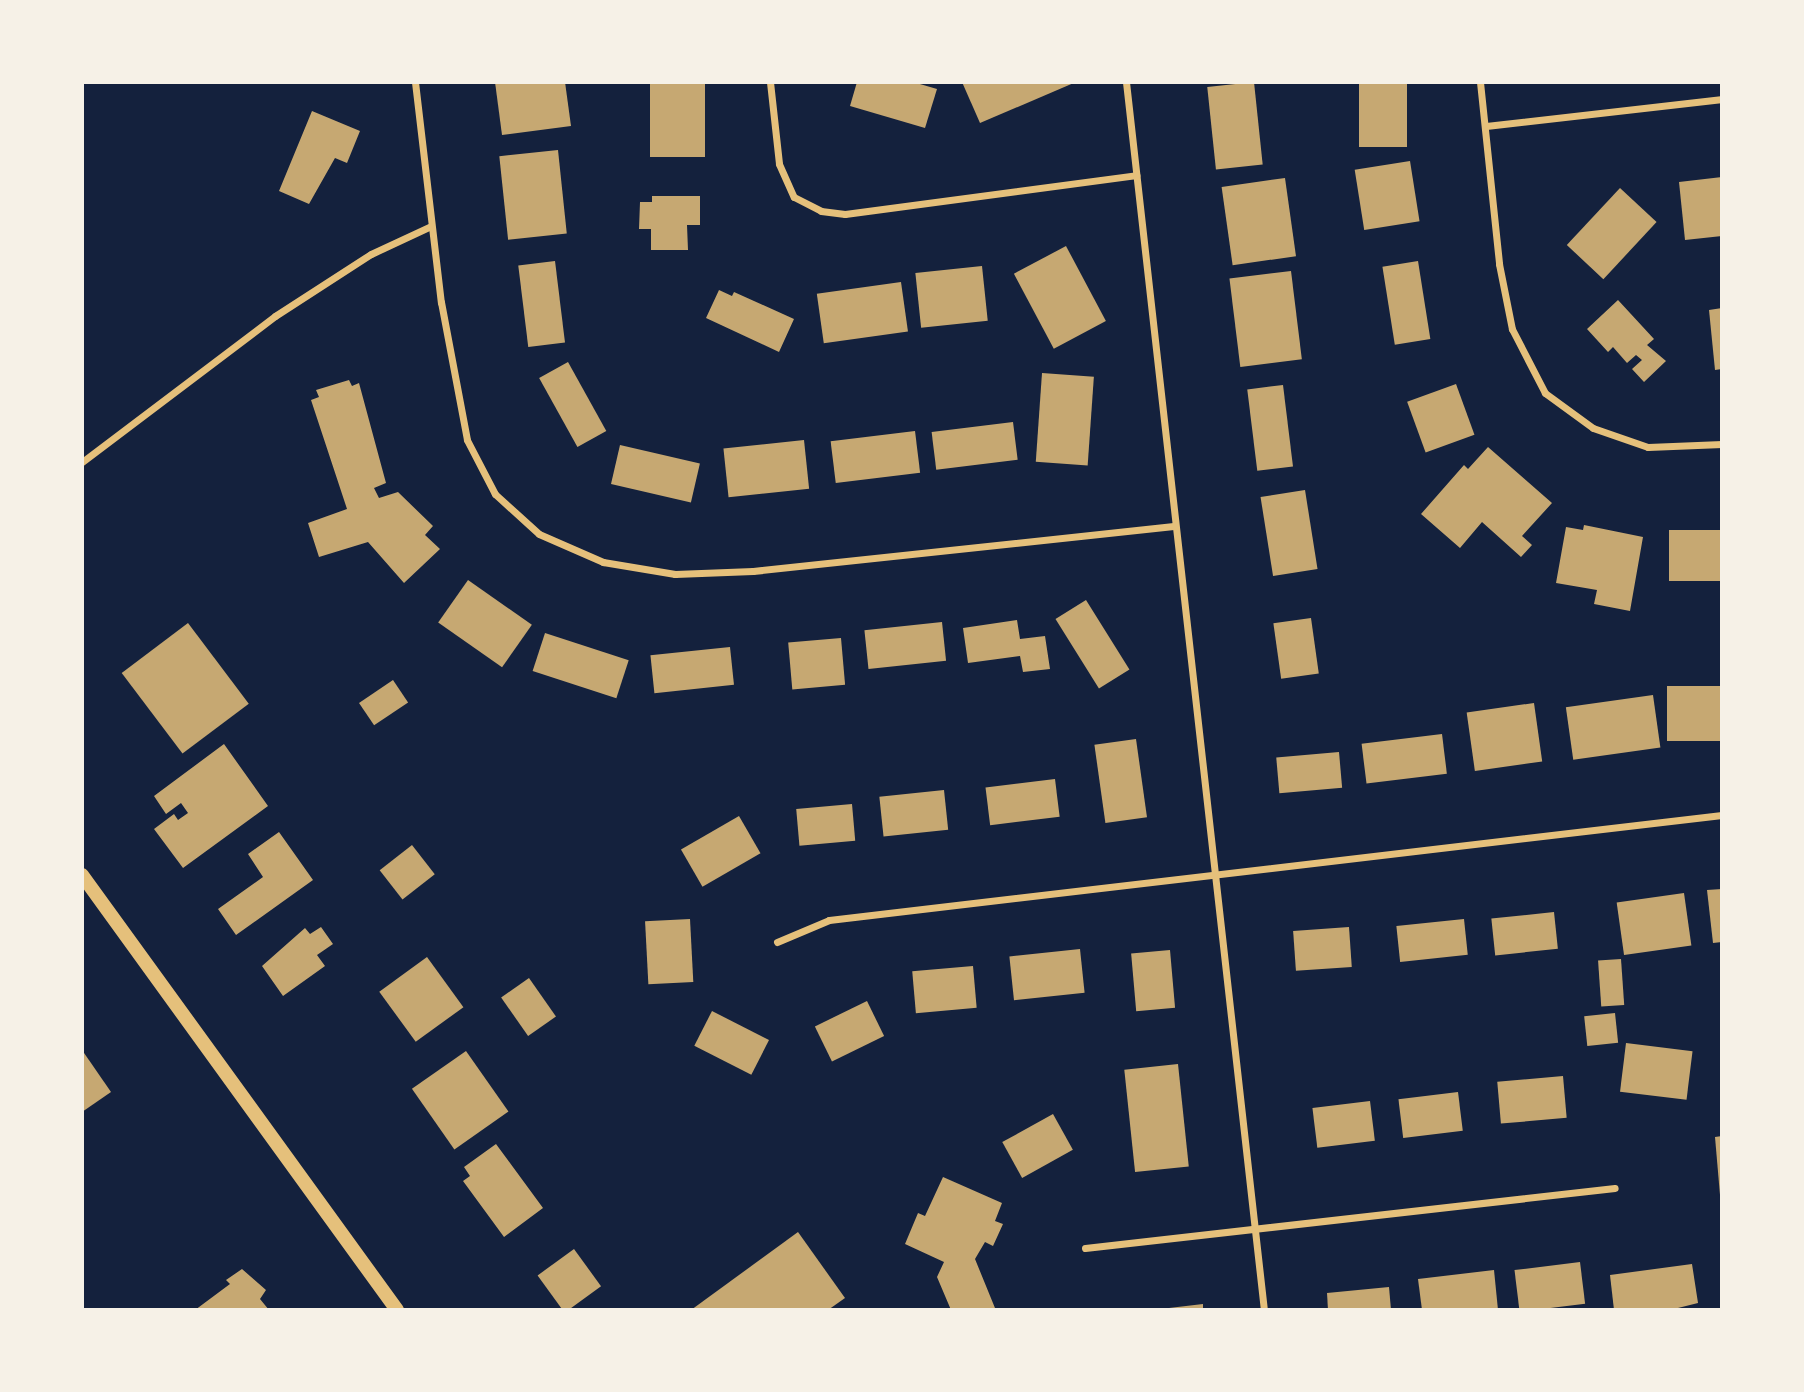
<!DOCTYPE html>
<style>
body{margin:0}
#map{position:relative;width:1804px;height:1392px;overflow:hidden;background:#14213d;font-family:"Work Sans",sans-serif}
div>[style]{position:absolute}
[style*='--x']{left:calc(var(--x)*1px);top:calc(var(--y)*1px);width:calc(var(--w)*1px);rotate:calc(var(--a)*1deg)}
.building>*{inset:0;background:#c6a872;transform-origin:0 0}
.minor>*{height:7px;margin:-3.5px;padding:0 3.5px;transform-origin:3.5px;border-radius:3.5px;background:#e5c07b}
.secondary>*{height:14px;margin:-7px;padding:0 7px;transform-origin:7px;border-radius:7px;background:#e5c07b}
span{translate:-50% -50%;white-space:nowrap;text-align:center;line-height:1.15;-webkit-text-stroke:5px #f6f1e7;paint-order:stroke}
.frame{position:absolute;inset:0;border:84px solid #f6f1e7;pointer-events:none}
</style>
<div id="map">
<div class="building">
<div style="clip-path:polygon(495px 82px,565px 82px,571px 126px,502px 135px)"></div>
<div style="left:650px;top:82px;width:55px;height:75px"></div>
<div style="clip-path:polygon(857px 82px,913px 82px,937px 89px,925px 128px,850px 106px)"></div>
<div style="clip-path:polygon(962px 82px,1076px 82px,980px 123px)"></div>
<div style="left:1254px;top:82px;width:83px;height:47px;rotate:84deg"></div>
<div style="left:1359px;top:82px;width:48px;height:65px"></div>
<div style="clip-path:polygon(312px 111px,360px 131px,347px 163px,335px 158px,309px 204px,279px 191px)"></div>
<div style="left:558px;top:150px;width:84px;height:59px;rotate:84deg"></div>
<div style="left:1410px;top:161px;width:61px;height:56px;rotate:81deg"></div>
<div style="clip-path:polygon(1722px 177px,1722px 236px,1685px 240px,1679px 182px)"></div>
<div style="left:1285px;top:178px;width:79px;height:64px;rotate:82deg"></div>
<div style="left:1620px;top:188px;width:50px;height:78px;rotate:43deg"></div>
<div style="clip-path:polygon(652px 196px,700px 196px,700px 225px,687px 225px,688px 250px,651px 250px,651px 229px,639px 229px,640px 202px,652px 202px)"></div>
<div style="left:1066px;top:246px;width:85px;height:59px;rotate:62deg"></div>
<div style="left:555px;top:261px;width:82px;height:37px;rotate:83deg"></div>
<div style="left:1418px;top:261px;width:79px;height:36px;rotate:81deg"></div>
<div style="left:982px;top:266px;width:55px;height:67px;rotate:84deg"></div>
<div style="left:1291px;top:271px;width:89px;height:62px;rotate:83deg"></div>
<div style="left:901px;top:282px;width:50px;height:85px;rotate:82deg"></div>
<div style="clip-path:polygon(719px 290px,732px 296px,734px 292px,794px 319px,779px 352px,706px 318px)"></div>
<div style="clip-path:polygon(1618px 300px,1654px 339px,1647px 345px,1666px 361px,1644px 382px,1632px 369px,1642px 360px,1636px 355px,1627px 363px,1613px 347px,1608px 352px,1587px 329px)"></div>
<div style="clip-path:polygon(1722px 308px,1722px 369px,1715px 370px,1709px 310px)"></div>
<div style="left:568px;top:362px;width:79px;height:33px;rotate:61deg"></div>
<div style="left:1042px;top:373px;width:52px;height:89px;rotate:4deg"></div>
<div style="clip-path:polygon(349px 380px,352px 386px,359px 383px,386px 483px,374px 488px,379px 498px,398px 492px,433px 526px,425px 535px,440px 549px,404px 583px,368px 542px,319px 557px,308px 523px,347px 509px,311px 400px,319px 397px,316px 390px)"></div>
<div style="left:1456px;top:384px;width:54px;height:52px;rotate:70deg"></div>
<div style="left:1283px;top:385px;width:82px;height:36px;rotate:83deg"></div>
<div style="left:1013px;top:422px;width:38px;height:82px;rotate:83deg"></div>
<div style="left:915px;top:431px;width:42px;height:85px;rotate:83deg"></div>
<div style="left:804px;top:440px;width:49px;height:81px;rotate:84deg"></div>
<div style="left:620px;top:445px;width:82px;height:40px;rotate:13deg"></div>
<div style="clip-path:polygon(1488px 447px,1552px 503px,1522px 536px,1532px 545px,1521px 557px,1482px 522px,1460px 548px,1421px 514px,1464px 465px,1468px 469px)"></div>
<div style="left:1305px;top:490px;width:80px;height:45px;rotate:81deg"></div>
<div style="clip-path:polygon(1584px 525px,1643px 537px,1630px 611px,1594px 604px,1597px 590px,1556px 583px,1566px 527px,1583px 530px)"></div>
<div style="left:1722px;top:530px;width:51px;height:53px;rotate:90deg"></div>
<div style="left:468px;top:580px;width:78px;height:52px;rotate:35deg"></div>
<div style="left:1086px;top:600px;width:82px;height:36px;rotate:58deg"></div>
<div style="left:1311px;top:618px;width:56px;height:38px;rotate:82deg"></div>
<div style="clip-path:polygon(1017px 620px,1020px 639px,1045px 636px,1050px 669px,1023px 672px,1020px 656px,968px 663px,963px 628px)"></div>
<div style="left:942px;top:622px;width:39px;height:78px;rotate:84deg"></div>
<div style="left:188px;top:623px;width:101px;height:83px;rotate:53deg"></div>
<div style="left:545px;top:633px;width:88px;height:40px;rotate:18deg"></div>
<div style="left:841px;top:638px;width:47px;height:53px;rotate:85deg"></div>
<div style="left:730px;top:647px;width:38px;height:80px;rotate:84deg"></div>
<div style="left:393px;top:680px;width:27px;height:41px;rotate:56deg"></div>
<div style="left:1722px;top:686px;width:55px;height:55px;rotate:90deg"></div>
<div style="left:1653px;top:695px;width:53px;height:88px;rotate:82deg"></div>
<div style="left:1534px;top:703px;width:59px;height:68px;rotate:82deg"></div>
<div style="left:1442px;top:734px;width:40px;height:81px;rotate:83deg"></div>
<div style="left:1136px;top:739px;width:79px;height:42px;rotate:82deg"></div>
<div style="clip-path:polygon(224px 744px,268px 806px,183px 868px,154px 829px,174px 814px,178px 820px,188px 813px,181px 803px,166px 814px,154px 796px)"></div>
<div style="left:1339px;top:752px;width:36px;height:63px;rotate:85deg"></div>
<div style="left:1055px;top:779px;width:38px;height:70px;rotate:83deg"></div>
<div style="left:944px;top:790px;width:40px;height:65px;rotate:84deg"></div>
<div style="left:852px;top:804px;width:37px;height:56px;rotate:85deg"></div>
<div style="left:739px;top:816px;width:43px;height:67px;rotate:60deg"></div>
<div style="clip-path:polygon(279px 832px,313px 880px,236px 935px,218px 909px,263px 877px,248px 854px)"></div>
<div style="left:412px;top:845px;width:37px;height:41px;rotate:52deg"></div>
<div style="clip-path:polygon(1722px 889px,1722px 942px,1713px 943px,1707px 890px)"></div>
<div style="left:1684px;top:893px;width:53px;height:68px;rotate:82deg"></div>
<div style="left:1554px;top:912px;width:37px;height:63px;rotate:84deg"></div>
<div style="left:690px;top:919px;width:63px;height:45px;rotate:87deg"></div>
<div style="left:1464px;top:919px;width:36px;height:68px;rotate:84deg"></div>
<div style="clip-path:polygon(321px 927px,333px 944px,317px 955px,325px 966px,283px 996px,262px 966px,305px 928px,310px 934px)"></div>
<div style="left:1349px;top:927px;width:40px;height:56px;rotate:86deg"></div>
<div style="left:1080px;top:949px;width:44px;height:71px;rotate:84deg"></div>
<div style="left:1170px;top:950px;width:58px;height:39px;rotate:85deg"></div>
<div style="left:427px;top:957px;width:62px;height:59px;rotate:54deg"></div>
<div style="left:1621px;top:959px;width:46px;height:23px;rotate:86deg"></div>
<div style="left:973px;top:966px;width:42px;height:61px;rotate:85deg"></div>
<div style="left:529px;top:978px;width:47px;height:34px;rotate:55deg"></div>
<div style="left:867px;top:1001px;width:39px;height:58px;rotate:64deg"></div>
<div style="left:712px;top:1011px;width:64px;height:39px;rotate:27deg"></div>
<div style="left:1615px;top:1013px;width:30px;height:31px;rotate:84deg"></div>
<div style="left:1626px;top:1043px;width:67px;height:49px;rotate:7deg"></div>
<div style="clip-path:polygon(82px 1050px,111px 1092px,82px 1112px)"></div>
<div style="left:466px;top:1051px;width:74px;height:66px;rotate:55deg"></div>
<div style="left:1178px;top:1064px;width:103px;height:54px;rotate:84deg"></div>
<div style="left:1563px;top:1076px;width:42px;height:66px;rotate:85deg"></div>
<div style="left:1458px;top:1092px;width:39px;height:60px;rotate:83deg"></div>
<div style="left:1370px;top:1101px;width:40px;height:58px;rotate:83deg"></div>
<div style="left:1053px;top:1114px;width:41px;height:58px;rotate:61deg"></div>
<div style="clip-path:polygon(1722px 1136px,1722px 1195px,1720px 1195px,1715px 1137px)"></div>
<div style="clip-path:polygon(496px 1144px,543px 1208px,504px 1237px,463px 1181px,470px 1176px,464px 1167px)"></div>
<div style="clip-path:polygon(943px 1177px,1002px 1203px,995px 1221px,1003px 1224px,993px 1246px,985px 1242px,975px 1259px,995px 1308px,990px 1310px,951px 1310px,937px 1277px,944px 1262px,905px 1244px,918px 1213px,925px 1216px)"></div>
<div style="clip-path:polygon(798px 1232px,845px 1298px,828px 1310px,691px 1310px)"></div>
<div style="left:574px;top:1249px;width:46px;height:45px;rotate:54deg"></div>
<div style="left:1580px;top:1262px;width:42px;height:66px;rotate:83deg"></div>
<div style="clip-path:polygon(1692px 1264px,1698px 1303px,1670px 1310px,1614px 1310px,1610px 1275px)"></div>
<div style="clip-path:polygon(242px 1269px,266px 1290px,260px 1299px,269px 1310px,195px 1310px,230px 1284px,226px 1280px)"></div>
<div style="clip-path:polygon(1494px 1270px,1498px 1310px,1422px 1310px,1418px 1279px)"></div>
<div style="clip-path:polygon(1389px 1287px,1391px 1310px,1328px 1310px,1327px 1293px)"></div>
<div style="clip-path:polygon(1203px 1304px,1203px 1310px,1169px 1310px,1169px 1308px)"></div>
</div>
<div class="minor">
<div style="--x:415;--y:82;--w:222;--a:83.3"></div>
<div style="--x:441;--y:302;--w:140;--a:79.3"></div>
<div style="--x:467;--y:440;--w:61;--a:62.6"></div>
<div style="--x:495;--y:494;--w:59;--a:42.3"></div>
<div style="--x:539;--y:534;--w:70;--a:23.6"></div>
<div style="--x:603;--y:562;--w:73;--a:9.5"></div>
<div style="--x:675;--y:574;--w:78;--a:-2.2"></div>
<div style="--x:753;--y:571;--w:423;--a:-6.1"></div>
<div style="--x:770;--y:82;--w:82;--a:83.7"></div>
<div style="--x:779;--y:164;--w:36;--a:66"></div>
<div style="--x:794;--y:197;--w:30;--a:27"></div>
<div style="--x:821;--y:211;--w:24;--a:7"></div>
<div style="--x:845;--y:214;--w:294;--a:-7.6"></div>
<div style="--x:1126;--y:82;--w:1236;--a:83.59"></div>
<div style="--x:1480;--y:82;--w:183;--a:84"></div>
<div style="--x:1499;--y:264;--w:66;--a:78.7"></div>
<div style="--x:1512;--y:329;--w:72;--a:62.7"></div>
<div style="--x:1545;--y:393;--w:59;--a:36.1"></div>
<div style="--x:1593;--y:428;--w:58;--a:19.1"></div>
<div style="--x:1648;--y:447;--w:74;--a:-2.3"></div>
<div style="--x:1486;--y:126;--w:238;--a:-6.5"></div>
<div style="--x:82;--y:462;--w:242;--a:-37.1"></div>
<div style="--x:275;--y:316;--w:114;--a:-32.9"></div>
<div style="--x:371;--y:254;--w:66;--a:-25"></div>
<div style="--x:777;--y:942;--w:56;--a:-22.9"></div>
<div style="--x:829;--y:920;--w:899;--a:-6.71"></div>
<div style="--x:1085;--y:1248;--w:533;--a:-6.46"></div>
</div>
<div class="secondary">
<div style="--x:82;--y:875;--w:537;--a:54.09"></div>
</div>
<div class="frame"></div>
</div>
